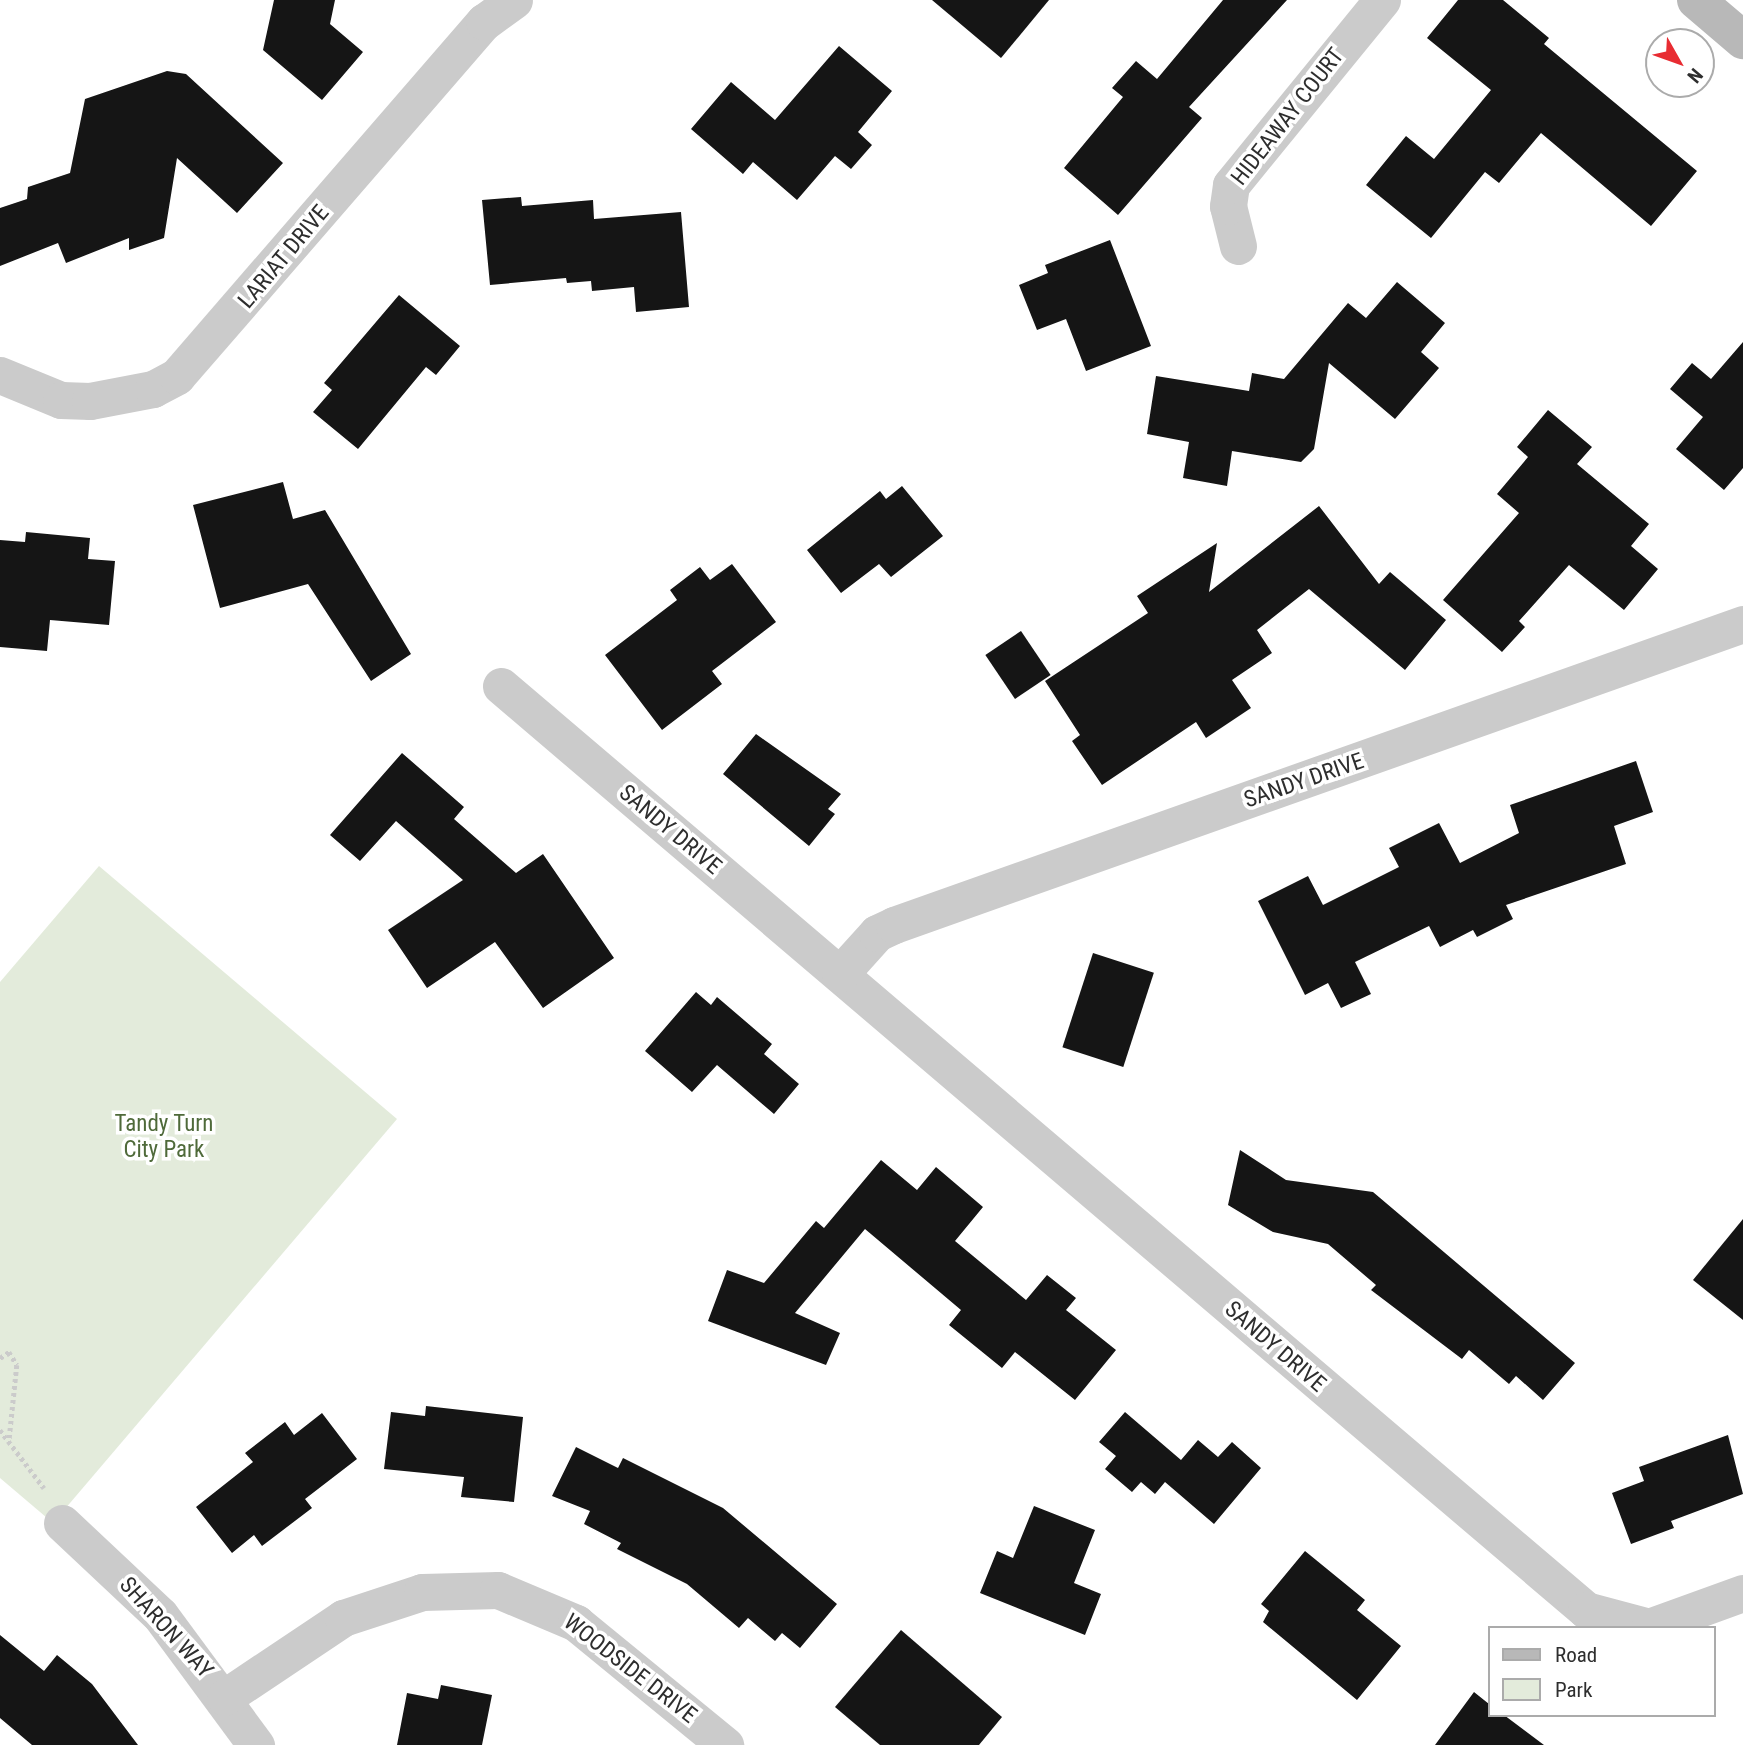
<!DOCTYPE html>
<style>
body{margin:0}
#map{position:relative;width:1743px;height:1745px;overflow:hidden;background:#fff;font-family:"Roboto Condensed",sans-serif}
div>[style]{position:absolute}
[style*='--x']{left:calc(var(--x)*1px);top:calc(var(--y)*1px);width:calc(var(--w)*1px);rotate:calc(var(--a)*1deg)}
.green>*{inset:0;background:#e3ebdb}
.building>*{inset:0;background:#151515;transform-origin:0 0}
.path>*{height:4.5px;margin-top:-2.25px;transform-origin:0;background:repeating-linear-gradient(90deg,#cbcbcb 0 3.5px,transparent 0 7px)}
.street>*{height:37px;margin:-18.5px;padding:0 18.5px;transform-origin:18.5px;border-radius:18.5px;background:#cbcbcb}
.secondary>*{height:38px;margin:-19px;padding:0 19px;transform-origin:19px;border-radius:19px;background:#b8b8b8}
span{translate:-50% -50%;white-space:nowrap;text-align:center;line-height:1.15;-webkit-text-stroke:7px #fff;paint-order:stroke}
.street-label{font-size:23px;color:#2e2e2e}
.park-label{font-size:23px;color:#4f6a3a}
.legend{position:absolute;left:1488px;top:1626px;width:228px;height:91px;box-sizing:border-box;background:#fff;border:2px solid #ababab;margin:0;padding:9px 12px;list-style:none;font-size:21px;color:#2e2e2e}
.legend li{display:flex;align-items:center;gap:14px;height:35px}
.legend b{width:35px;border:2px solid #ababab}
.north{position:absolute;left:1645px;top:28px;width:70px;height:70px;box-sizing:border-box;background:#fff;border:2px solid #ababab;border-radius:50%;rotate:130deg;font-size:19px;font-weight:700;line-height:28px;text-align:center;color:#2e2e2e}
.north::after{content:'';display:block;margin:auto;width:24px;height:32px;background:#e82c32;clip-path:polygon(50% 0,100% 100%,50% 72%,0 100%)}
</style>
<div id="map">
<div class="green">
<div style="clip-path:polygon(99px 866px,397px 1119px,53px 1523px,0 1478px,0 982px)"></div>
</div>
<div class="building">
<div style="clip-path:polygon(274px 0,335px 0,330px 24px,363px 52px,322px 100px,263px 50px)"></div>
<div style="clip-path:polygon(932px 0,1049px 0,1001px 58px)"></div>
<div style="clip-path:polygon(1223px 0,1287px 0,1189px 107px,1202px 118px,1118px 215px,1064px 168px,1123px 97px,1112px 88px,1136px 61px,1157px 79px)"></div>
<div style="clip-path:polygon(1458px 0,1503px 0,1549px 38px,1544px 44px,1697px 171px,1651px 226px,1541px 133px,1499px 183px,1485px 172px,1431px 238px,1366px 185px,1406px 136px,1434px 159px,1491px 90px,1427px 38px)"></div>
<div style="clip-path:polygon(839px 46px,892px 91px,858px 132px,872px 145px,851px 169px,835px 156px,797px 200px,753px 162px,743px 174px,691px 129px,731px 82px,775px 120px)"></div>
<div style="clip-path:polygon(167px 71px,186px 74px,283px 163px,237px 213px,177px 158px,164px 238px,129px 250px,129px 238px,66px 263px,58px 243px,0 266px,0 208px,27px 199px,28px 187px,70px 173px,85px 99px)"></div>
<div style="clip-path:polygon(521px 197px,522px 206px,593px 200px,594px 219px,681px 212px,689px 307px,636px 312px,634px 287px,592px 291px,591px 281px,567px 283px,566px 278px,490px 285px,482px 200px)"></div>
<div style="clip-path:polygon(1110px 240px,1151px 346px,1086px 371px,1066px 319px,1037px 330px,1019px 285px,1048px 273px,1045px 265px)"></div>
<div style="clip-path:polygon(1397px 282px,1445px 323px,1421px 352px,1439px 368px,1395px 419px,1329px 363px,1314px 449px,1301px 462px,1232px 451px,1227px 486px,1183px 478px,1189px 442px,1147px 434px,1156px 376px,1249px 391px,1252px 373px,1284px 379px,1348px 303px,1366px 318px)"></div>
<div style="clip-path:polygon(399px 295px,460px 346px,436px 375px,426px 367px,358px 449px,313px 412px,332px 390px,324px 383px)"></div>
<div style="clip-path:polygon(1743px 342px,1743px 468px,1724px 490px,1676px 449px,1703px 417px,1670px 389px,1692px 363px,1711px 379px)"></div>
<div style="clip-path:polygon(1548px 410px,1592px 447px,1577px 464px,1649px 524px,1631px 546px,1658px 569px,1624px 610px,1569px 565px,1519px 621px,1525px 627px,1502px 652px,1443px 600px,1519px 513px,1497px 494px,1528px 457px,1517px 447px)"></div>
<div style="clip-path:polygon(283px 482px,293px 519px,325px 510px,411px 654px,371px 681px,308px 584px,220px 608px,193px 505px)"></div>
<div style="clip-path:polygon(902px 486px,943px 536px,891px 577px,879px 564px,841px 593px,807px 550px,880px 491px,886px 499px)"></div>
<div style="clip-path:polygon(1319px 506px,1379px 584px,1390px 572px,1446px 620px,1405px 670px,1309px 589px,1257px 630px,1272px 653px,1232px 680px,1251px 708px,1206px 738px,1196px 722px,1102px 785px,1072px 741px,1080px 735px,1045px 681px,1148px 613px,1137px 596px,1217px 543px,1209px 592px)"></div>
<div style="clip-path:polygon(26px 532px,90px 538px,88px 559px,115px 561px,109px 625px,50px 620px,47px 651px,0 647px,0 540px,25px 542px)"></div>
<div style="clip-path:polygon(732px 564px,776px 622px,712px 671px,722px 684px,662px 730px,605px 655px,677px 600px,670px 590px,700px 567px,710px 580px)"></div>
<div style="left:1021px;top:631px;width:53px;height:43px;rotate:56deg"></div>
<div style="clip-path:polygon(756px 734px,841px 794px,828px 809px,835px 814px,809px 846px,723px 774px)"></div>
<div style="clip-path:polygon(402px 753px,464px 807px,454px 819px,516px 873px,543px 854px,614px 958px,543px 1008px,495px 942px,427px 988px,388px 930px,463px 880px,396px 821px,360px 861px,330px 835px)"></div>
<div style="clip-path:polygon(1636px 761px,1653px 812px,1614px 826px,1626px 864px,1506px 905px,1513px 919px,1477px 937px,1473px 930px,1440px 947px,1429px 926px,1355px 962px,1371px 994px,1341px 1008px,1328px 983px,1305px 995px,1258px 901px,1308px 876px,1323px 905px,1399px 867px,1389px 848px,1439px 823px,1460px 863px,1519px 833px,1510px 805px)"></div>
<div style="left:1093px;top:953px;width:64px;height:99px;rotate:18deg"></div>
<div style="clip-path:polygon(696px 992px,711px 1005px,717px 997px,772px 1044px,764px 1054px,799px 1084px,774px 1114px,717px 1065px,692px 1092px,645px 1051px)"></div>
<div style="clip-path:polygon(1240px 1150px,1286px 1180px,1373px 1192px,1575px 1363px,1543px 1400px,1516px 1376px,1509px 1384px,1469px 1350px,1462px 1359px,1371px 1290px,1376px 1285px,1328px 1244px,1273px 1232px,1228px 1205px)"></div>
<div style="clip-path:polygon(881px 1160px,917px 1190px,936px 1167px,983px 1207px,955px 1241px,1026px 1300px,1047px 1275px,1076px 1298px,1066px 1310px,1116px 1350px,1075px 1400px,1015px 1352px,1002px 1368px,949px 1325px,961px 1310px,865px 1229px,795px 1313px,840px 1333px,826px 1365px,708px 1321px,727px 1270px,764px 1283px,816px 1221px,824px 1228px)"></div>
<div style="clip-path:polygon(1743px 1219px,1743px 1320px,1693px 1280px)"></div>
<div style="clip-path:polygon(426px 1406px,523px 1417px,514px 1502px,461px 1497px,464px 1477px,384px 1469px,391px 1412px,425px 1416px)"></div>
<div style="clip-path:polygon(1125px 1412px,1181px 1460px,1198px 1440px,1218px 1457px,1232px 1442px,1261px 1468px,1214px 1524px,1165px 1482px,1155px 1494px,1141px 1482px,1132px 1492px,1105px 1469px,1116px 1456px,1099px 1442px)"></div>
<div style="clip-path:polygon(322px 1413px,357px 1459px,305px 1499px,312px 1508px,262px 1546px,254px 1535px,232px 1553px,196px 1507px,253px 1462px,245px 1453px,285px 1422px,294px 1435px)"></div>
<div style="clip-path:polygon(1728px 1435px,1743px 1494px,1671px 1521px,1674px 1528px,1631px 1544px,1612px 1493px,1644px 1481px,1639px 1467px)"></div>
<div style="clip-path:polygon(576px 1447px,618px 1468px,623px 1458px,723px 1508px,837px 1604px,800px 1648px,782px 1633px,775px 1641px,748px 1618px,739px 1628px,687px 1584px,617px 1549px,621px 1543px,584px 1524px,590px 1511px,552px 1496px)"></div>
<div style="clip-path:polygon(1034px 1506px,1095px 1530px,1074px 1583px,1101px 1594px,1085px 1635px,980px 1593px,997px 1551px,1013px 1558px)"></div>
<div style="clip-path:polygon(1305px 1551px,1365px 1600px,1357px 1610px,1401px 1646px,1357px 1700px,1263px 1622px,1269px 1611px,1261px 1604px)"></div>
<div style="clip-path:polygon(901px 1630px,1002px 1717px,979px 1745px,880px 1745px,835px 1707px)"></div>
<div style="clip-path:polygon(0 1635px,44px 1671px,57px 1655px,92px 1684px,138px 1745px,32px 1745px,0 1718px)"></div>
<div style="clip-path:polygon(441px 1685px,492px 1695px,482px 1745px,397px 1745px,407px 1693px,438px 1699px)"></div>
<div style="clip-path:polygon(1474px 1692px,1489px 1704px,1489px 1715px,1504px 1715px,1544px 1745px,1435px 1745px)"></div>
</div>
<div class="path">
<div style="--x:0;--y:1358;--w:11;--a:-34"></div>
<div style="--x:9;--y:1352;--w:15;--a:58"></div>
<div style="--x:17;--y:1365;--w:78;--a:95.9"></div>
<div style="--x:0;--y:1430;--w:73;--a:52.8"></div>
</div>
<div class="street">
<div style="--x:1238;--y:246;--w:41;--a:-104"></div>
<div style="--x:1228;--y:206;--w:21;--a:-82"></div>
<div style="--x:1231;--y:185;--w:239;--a:-50.8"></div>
<div style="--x:0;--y:375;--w:66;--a:22.3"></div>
<div style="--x:61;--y:400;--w:29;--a:2"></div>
<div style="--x:90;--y:401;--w:64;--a:-10.8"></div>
<div style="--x:153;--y:389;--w:27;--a:-28"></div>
<div style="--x:177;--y:376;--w:469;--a:-49.1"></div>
<div style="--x:484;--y:22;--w:37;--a:-36"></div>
<div style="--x:501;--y:686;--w:1425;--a:40.42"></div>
<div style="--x:1586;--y:1610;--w:65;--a:15.1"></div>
<div style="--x:1649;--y:1627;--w:100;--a:-19.9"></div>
<div style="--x:840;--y:974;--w:55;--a:-47.9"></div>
<div style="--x:877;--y:933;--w:19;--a:-25"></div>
<div style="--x:894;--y:925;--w:901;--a:-19.52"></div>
<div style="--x:62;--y:1523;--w:134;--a:43.2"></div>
<div style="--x:160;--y:1615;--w:162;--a:53.6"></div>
<div style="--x:225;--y:1697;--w:142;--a:-33.8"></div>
<div style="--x:343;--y:1618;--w:83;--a:-18.2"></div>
<div style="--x:422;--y:1592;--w:76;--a:-1.5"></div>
<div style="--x:498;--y:1590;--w:85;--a:22.9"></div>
<div style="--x:576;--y:1623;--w:193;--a:39.3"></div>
</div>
<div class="secondary">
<div style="--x:1696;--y:0;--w:62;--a:40.4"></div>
</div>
<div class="street-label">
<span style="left:1288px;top:117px;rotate:-52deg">HIDEAWAY COURT</span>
<span style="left:284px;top:257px;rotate:-50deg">LARIAT DRIVE</span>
<span style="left:1304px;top:781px;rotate:-19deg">SANDY DRIVE</span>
<span style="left:670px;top:830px;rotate:40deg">SANDY DRIVE</span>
<span style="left:1275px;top:1347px;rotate:41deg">SANDY DRIVE</span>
<span style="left:166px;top:1628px;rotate:48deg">SHARON WAY</span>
<span style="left:630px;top:1669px;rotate:38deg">WOODSIDE DRIVE</span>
</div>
<div class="park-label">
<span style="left:164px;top:1137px">Tandy Turn<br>City Park</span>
</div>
<ul class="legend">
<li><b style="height:9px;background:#b8b8b8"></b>Road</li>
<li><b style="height:19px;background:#e3ebdb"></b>Park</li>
</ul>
<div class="north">N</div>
</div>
